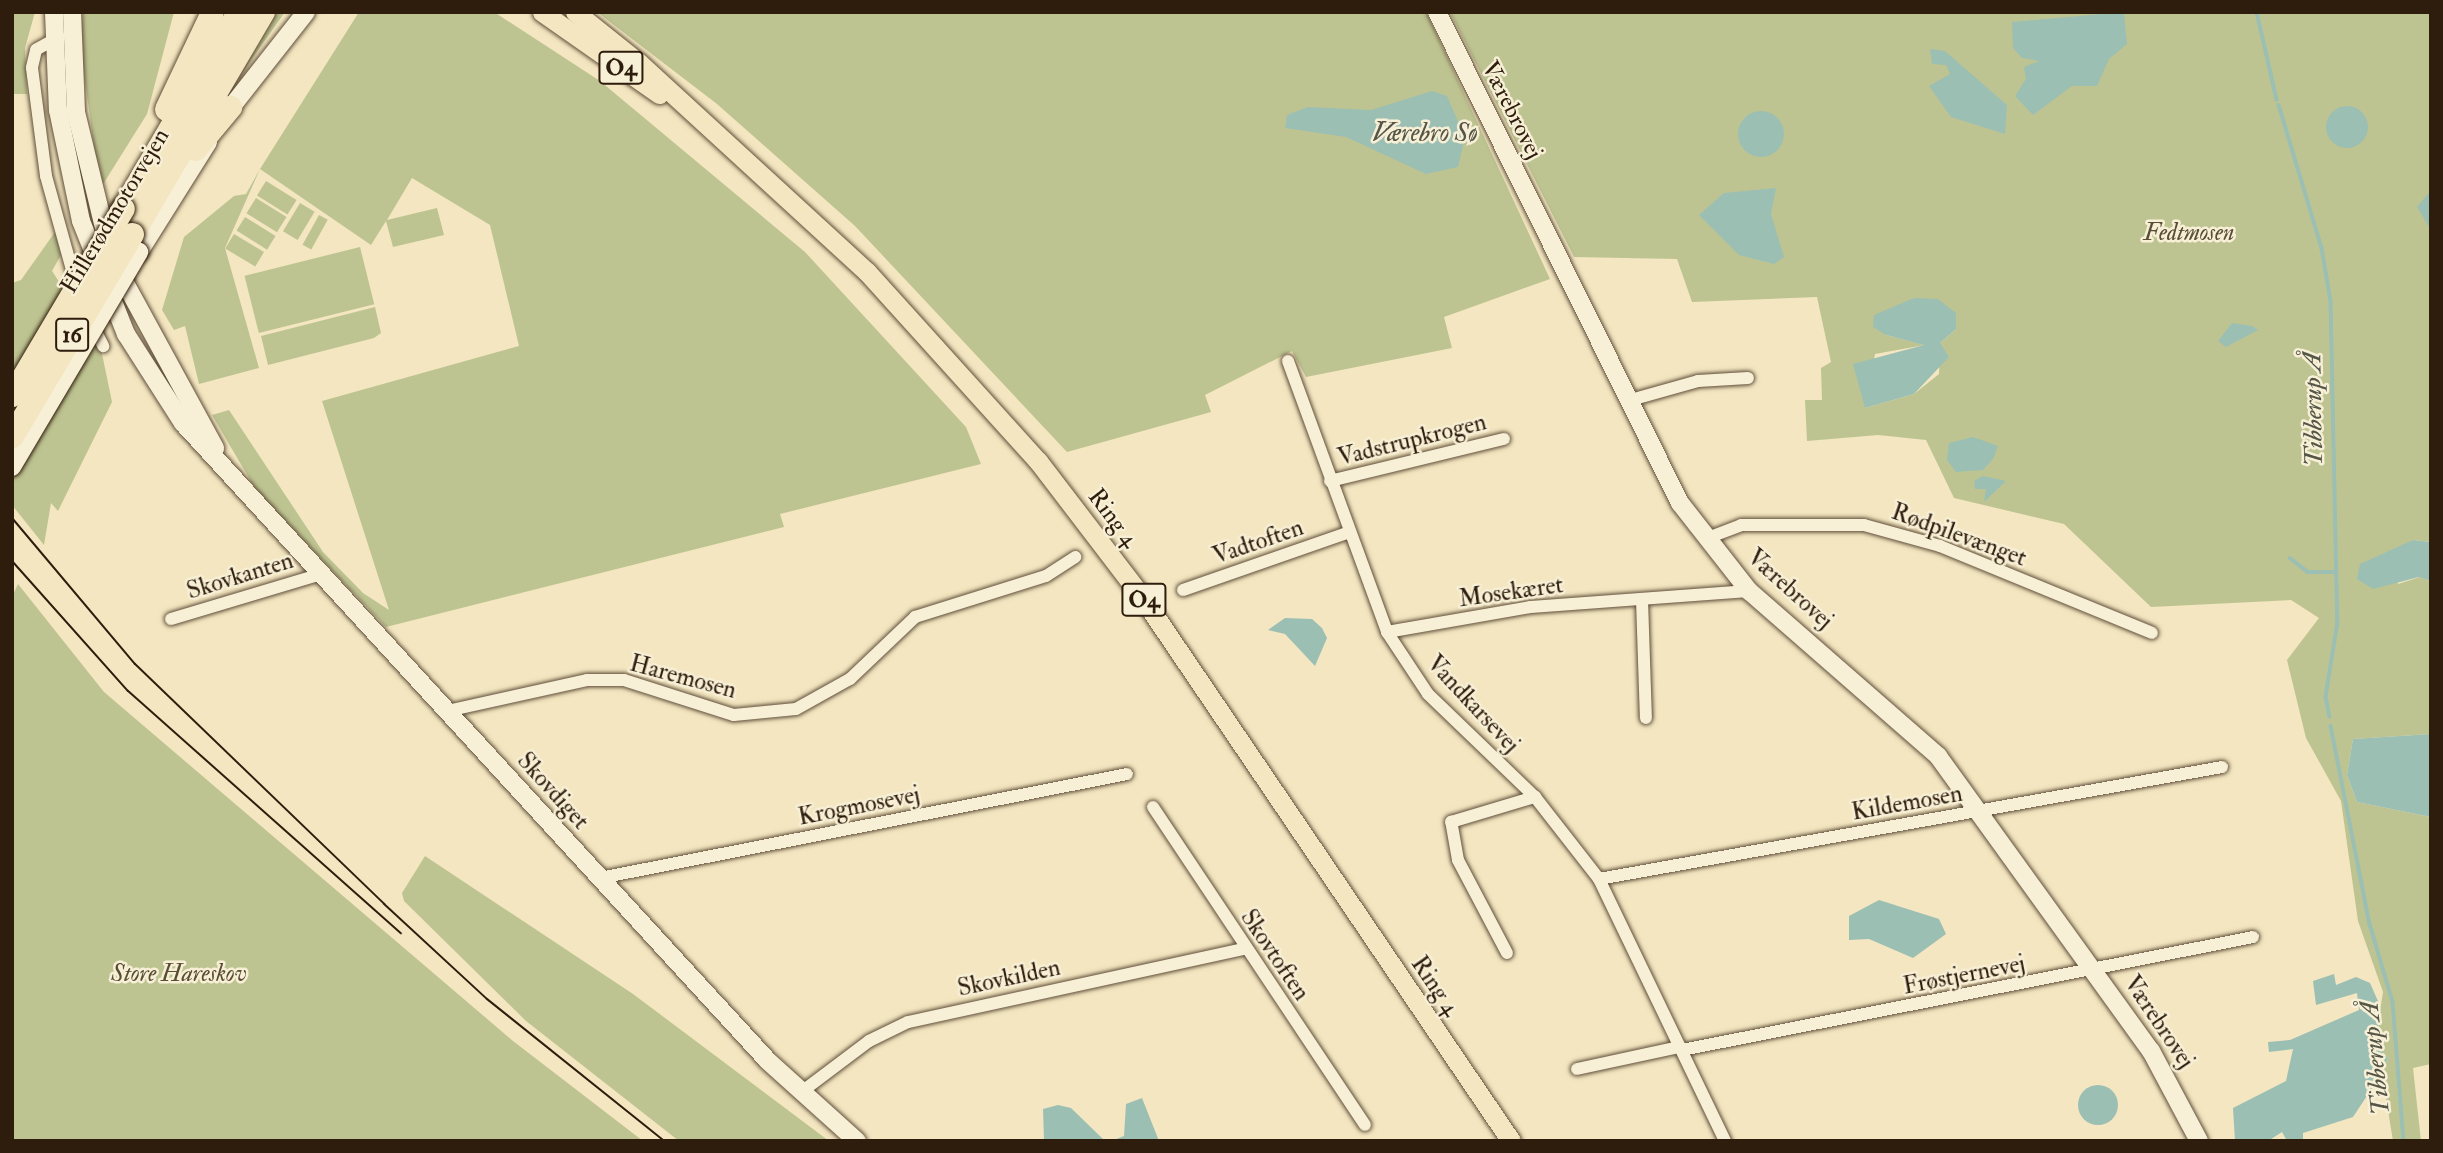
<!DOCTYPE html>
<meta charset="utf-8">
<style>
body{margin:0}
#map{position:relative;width:2443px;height:1153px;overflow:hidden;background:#f3e6c0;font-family:"IM FELL Double Pica",serif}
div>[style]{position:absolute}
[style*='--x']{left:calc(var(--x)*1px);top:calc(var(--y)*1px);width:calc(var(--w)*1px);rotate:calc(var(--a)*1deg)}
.green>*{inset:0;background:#bec491;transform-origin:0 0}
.water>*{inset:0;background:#9bbfb3}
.round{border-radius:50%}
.stream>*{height:3.5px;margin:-1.75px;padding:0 1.75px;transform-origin:1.75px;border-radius:1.75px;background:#9bbfb3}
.roads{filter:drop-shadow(0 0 2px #5f4e39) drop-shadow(0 0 2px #5f4e39)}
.street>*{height:12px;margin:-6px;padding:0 6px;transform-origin:6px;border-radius:6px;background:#f7efd6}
.secondary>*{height:18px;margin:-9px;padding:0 9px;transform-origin:9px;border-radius:9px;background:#f7efd6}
.primary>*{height:19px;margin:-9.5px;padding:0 9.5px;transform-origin:9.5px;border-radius:9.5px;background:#f3e6c0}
.highway>*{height:23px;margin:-11.5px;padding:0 11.5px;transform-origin:11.5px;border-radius:11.5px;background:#f3e6c0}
.tram>*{height:2px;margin:-1px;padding:0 1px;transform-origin:1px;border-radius:1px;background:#2e1c0c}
.bridges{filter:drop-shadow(0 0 2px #2e1c0c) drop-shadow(0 0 2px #2e1c0c)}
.secondary-bridge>*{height:18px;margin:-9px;padding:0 9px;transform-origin:9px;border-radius:9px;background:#f7efd6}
.highway-bridge>*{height:23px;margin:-11.5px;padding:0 11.5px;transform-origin:11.5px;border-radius:11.5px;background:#f3e6c0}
span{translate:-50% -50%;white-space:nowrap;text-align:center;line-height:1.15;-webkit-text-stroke:5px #f7efd6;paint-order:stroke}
.shield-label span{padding:2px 5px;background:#f7efd6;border:2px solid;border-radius:5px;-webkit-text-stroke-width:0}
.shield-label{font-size:23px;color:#2e1c0c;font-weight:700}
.street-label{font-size:24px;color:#2e1c0c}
.park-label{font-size:24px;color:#594e34;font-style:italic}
.water-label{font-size:26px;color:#545546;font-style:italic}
.frame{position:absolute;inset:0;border:14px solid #2e1c0c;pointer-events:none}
</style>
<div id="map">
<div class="green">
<div style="clip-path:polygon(12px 12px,35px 12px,25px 48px,27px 94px,12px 94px)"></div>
<div style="clip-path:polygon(83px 12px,174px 12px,147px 114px,100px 189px,80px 45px)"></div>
<div style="clip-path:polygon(273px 12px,285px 12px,224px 98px)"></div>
<div style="clip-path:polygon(359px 12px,494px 12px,600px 81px,805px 252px,966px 427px,981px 464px,780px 514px,784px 527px,386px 627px,256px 490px,212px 415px,229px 410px,323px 552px,363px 593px,389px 610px,322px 401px,519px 346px,490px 225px,412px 178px,387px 220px,437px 208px,444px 235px,393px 247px,386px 221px,371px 245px,260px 169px,225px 248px,259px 368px,199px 384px,185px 326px,174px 330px,162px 310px,184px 237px,234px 196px,246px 194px,260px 169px)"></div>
<div style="clip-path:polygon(597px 12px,1426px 12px,1550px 279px,1444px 317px,1452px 348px,1306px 377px,1292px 351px,1205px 395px,1211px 412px,1067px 452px,855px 226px,717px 104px)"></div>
<div style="clip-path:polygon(evenodd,1450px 12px,2431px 12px,2431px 542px,2413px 540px,2395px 553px,2398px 584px,2420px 577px,2431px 581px,2431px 734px,2353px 739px,2347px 775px,2357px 802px,2431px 817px,2431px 1064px,2413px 1068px,2421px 1141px,2393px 1141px,2382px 1073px,2388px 1058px,2375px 1044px,2383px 992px,2358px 921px,2341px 801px,2306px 738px,2287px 660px,2319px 618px,2291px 600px,2151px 607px,2064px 524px,1954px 498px,1926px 440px,1878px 435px,1807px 441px,1805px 400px,1822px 400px,1821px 368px,1831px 362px,1817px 297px,1692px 302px,1677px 259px,1574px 257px,1450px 12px,1914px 298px,1956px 329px,1940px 343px,1939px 374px,1914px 394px,1865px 408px,1875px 354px,1925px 345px,1886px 335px,1895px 310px,1914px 298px)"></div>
<div style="left:266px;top:181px;width:36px;height:17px;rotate:32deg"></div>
<div style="left:256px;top:198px;width:36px;height:18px;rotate:32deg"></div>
<div style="left:300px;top:203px;width:17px;height:33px;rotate:31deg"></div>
<div style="left:319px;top:215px;width:10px;height:34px;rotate:29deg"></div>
<div style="left:245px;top:217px;width:36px;height:16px;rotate:32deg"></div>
<div style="clip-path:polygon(55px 232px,61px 255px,52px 271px,100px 344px,112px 402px,58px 511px,51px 503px,44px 545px,12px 505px,12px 283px,21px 280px)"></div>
<div style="left:234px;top:234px;width:35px;height:17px;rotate:31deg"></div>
<div style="left:360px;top:247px;width:59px;height:119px;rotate:76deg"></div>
<div style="clip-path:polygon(375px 307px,381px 333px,374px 338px,268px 365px,261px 336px)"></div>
<div style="clip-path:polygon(18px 584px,104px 692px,513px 1041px,643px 1141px,12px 1141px,12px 597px)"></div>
<div style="clip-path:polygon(425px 856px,633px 994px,829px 1141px,679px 1141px,526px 1021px,404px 901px,402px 893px)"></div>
</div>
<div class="water">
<div style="clip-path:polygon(2124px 12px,2127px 44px,2109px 59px,2097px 86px,2072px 86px,2033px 115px,2015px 96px,2026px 79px,2024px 67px,2039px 61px,2022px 58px,2013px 48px,2012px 22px)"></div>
<div style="clip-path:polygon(1930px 49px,1945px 51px,2007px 105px,2005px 134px,1951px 117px,1929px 86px,1950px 74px,1946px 65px,1932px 64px)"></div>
<div style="clip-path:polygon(1432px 91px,1447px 96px,1465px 137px,1458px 167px,1426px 174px,1346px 137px,1285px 128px,1287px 115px,1308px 107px,1371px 110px)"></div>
<div class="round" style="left:2326px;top:106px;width:42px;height:42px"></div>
<div class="round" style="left:1738px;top:111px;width:46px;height:46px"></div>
<div style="clip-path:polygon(1776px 188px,1771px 214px,1784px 257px,1774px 264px,1739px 255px,1699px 215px,1724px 193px)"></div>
<div style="clip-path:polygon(2431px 190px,2431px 230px,2417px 207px)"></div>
<div style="clip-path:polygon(1914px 298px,1938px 299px,1956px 313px,1956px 329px,1940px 343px,1949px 357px,1914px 394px,1865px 408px,1853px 364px,1924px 345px,1886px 335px,1873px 327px,1874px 315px)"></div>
<div style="clip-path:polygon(2232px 323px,2252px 326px,2258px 330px,2226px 347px,2218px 341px)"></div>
<div style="clip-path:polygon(1973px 437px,1998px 446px,1993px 459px,1983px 470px,1956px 472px,1947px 460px,1949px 443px)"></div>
<div style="clip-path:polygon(1983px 476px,2006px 481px,1984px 502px,1986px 489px,1975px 489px,1974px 481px)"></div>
<div style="clip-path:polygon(2413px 540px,2431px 542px,2431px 581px,2419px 577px,2373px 589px,2357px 579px,2360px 564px)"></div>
<div style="clip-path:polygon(1285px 618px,1312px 619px,1322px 628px,1327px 638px,1315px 666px,1285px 634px,1268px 630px)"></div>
<div style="clip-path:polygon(2431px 734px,2431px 817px,2357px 802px,2347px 775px,2353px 739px)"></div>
<div style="clip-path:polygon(1879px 900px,1939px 919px,1946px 934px,1913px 958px,1869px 939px,1849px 940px,1849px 916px)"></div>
<div style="clip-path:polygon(2334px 974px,2336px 985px,2356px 977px,2370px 983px,2381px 1008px,2375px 1044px,2388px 1058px,2382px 1073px,2353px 1117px,2303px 1133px,2303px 1141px,2287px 1141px,2282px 1132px,2268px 1141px,2235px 1141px,2233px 1108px,2286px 1081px,2293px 1049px,2269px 1052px,2268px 1042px,2290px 1040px,2359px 1010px,2357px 993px,2316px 1005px,2313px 981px)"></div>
<div class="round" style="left:2078px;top:1085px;width:40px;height:40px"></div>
<div style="clip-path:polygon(1142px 1098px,1159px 1141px,1111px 1141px,1124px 1136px,1126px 1104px)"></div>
<div style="clip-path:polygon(1058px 1105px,1071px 1108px,1105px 1141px,1044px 1141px,1043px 1109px)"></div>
</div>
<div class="stream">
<div style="--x:2257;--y:12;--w:90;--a:77.2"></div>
<div style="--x:2279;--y:105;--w:149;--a:73.3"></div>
<div style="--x:2322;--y:248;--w:54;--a:80.4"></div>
<div style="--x:2331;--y:301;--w:321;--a:88.8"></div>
<div style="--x:2338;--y:622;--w:76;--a:99.1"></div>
<div style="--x:2326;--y:697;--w:20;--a:79"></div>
<div style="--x:2290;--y:558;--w:23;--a:38"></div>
<div style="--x:2308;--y:572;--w:27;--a:0"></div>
<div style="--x:2331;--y:726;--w:202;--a:78.9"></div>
<div style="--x:2370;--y:924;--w:81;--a:73.6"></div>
<div style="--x:2393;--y:1002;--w:139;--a:85.5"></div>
</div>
<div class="roads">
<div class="street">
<div style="--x:59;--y:37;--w:26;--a:151"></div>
<div style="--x:36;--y:50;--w:18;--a:103"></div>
<div style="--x:32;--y:68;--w:109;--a:82.6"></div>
<div style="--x:46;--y:176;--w:116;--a:74.5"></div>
<div style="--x:92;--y:324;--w:25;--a:63"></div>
<div style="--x:1288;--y:361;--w:289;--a:69.9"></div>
<div style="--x:1387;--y:632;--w:74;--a:56.5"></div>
<div style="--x:1428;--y:694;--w:149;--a:43.9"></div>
<div style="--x:1535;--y:797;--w:104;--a:52"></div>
<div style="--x:1599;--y:879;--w:291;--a:64.3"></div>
<div style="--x:1627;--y:401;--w:74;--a:-15.7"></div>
<div style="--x:1698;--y:381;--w:50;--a:-3.4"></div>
<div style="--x:1330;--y:481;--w:179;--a:-13.6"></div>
<div style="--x:1705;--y:539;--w:39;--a:-21"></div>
<div style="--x:1741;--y:525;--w:123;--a:0"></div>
<div style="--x:1864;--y:525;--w:79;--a:15.4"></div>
<div style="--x:1940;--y:546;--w:229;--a:22.3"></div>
<div style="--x:1183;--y:590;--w:174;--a:-19.2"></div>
<div style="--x:1642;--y:600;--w:118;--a:88.1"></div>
<div style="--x:171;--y:619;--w:157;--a:-16.7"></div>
<div style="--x:1387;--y:632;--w:145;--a:-9.9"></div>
<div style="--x:1530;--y:607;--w:220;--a:-4.2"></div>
<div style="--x:447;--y:711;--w:143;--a:-12.5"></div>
<div style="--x:587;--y:680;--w:37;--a:0"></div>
<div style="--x:624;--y:680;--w:115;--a:17.7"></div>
<div style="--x:734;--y:715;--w:62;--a:-5.5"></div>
<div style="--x:796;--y:709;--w:62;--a:-29.1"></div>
<div style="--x:850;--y:679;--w:90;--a:-43.6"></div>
<div style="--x:915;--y:617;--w:137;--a:-17.4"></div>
<div style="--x:1046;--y:576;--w:35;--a:-33"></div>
<div style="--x:1153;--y:807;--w:382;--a:56.3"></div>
<div style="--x:600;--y:878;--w:537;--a:-11.16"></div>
<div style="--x:1599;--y:879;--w:633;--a:-10.19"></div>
<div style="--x:1507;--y:953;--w:105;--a:-117.8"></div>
<div style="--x:1458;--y:860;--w:39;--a:-100"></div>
<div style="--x:1451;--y:822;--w:88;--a:-16.6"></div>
<div style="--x:1682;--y:1050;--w:582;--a:-11.19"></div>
<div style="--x:1577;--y:1069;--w:105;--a:-12.1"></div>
<div style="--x:800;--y:1093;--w:86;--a:-37"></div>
<div style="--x:869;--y:1041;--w:43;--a:-26"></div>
<div style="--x:908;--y:1022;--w:346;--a:-12.3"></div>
</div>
<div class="secondary">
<div style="--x:54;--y:12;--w:98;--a:87.7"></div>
<div style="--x:58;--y:110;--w:113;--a:78.3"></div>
<div style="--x:81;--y:221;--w:122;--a:68.3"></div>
<div style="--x:126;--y:334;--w:106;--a:57.4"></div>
<div style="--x:183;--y:423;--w:866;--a:47.48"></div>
<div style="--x:768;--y:1061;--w:120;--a:42"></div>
<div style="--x:72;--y:12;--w:100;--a:87.7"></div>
<div style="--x:76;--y:112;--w:136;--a:76.4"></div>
<div style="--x:1437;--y:12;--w:548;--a:63.67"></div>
<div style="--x:1680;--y:503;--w:112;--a:51.9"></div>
<div style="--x:1749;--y:591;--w:251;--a:41.1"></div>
<div style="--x:1938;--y:756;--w:364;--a:54.2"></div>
<div style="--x:2151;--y:1051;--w:102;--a:61.9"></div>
<div style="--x:225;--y:115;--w:131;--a:-51.8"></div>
<div style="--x:139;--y:252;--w:130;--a:-57.9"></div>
<div style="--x:118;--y:270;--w:203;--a:61.4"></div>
</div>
<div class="primary">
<div style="--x:542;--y:12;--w:143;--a:35"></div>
<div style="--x:575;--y:12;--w:82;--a:38.6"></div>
<div style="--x:639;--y:63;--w:309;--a:42.5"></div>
<div style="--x:867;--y:272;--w:255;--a:47.9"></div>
<div style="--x:1038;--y:461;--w:171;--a:52.6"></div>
<div style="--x:1142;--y:597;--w:657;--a:55.85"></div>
</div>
<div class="highway">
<div style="--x:166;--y:109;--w:107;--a:-64.6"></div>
<div style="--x:195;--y:149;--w:55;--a:-50.2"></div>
<div style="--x:123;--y:208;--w:227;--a:-59.6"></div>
<div style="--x:132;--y:234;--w:258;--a:-59.5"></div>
</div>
</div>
<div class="tram">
<div style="--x:12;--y:518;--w:191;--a:49.9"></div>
<div style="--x:135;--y:664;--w:346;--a:43.9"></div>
<div style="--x:384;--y:904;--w:140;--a:42.7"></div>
<div style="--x:487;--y:999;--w:227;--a:38.7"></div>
<div style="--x:12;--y:561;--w:174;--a:48.3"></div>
<div style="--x:128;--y:691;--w:365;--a:41.6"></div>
</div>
<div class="bridges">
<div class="secondary-bridge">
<div style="--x:12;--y:467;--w:250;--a:-59.4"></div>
</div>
<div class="highway-bridge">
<div style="--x:12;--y:395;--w:217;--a:-59.3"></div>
<div style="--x:12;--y:436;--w:235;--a:-59.3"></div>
</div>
</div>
<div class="shield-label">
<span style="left:621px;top:68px">O4</span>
<span style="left:72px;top:335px">16</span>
<span style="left:1144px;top:600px">O4</span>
</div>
<div class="street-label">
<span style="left:1512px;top:110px;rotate:63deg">Værebrovej</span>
<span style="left:115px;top:211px;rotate:-59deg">Hillerødmotorvejen</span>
<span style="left:1412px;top:440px;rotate:-14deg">Vadstrupkrogen</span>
<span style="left:1113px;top:518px;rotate:53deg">Ring 4</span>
<span style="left:1959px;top:535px;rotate:20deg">Rødpilevænget</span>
<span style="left:1258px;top:542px;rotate:-19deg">Vadtoften</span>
<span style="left:240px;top:576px;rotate:-17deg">Skovkanten</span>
<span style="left:1790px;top:589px;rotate:42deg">Værebrovej</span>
<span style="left:1511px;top:592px;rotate:-8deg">Mosekæret</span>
<span style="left:683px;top:677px;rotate:15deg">Haremosen</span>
<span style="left:1473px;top:704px;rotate:47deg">Vandkarsevej</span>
<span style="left:553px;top:791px;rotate:48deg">Skovdiget</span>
<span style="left:1907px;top:803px;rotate:-10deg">Kildemosen</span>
<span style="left:859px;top:806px;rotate:-11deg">Krogmosevej</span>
<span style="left:1275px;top:955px;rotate:56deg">Skovtoften</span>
<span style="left:1964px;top:975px;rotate:-11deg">Frøstjernevej</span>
<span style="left:1009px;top:978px;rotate:-12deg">Skovkilden</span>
<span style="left:1435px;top:986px;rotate:56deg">Ring 4</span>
<span style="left:2159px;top:1022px;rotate:56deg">Værebrovej</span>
</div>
<div class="park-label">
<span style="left:2189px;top:233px">Fedtmosen</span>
<span style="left:179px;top:974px">Store Hareskov</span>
</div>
<div class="water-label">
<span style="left:1425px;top:134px">Værebro Sø</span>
<span style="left:2314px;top:409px;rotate:-91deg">Tibberup Å</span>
<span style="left:2376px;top:1058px;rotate:-96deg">Tibberup Å</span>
</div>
<div class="frame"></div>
</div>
